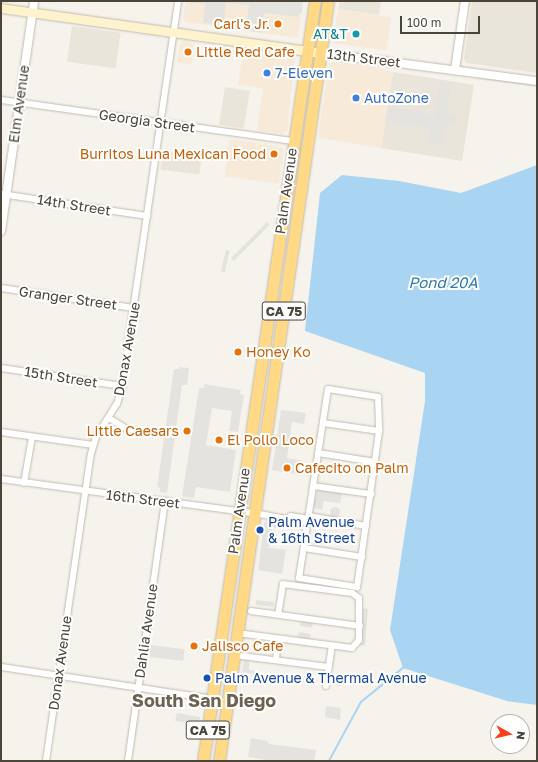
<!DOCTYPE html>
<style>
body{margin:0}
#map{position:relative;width:538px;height:762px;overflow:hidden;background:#f6f3ec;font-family:"Golos Text",sans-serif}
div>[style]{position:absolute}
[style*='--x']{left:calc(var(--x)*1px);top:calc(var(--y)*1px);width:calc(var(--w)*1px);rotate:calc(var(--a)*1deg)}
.residential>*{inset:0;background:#eae5da;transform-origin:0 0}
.commercial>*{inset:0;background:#f7ead8;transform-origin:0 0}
.parking>*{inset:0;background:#e5e3e0;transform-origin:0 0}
.round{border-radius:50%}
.water>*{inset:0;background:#a9d4f2}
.stream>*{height:1.5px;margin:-0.75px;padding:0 0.75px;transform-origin:0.75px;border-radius:0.75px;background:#a9d4f2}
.roads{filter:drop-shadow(0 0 1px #c2bbae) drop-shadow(0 0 1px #c2bbae)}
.minor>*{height:6px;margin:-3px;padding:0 3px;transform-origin:3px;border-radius:3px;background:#fff}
.tertiary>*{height:8px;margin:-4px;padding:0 4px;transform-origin:4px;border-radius:4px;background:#fff}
.secondary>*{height:9px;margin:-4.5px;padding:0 4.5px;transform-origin:4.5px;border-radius:4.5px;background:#fff3cd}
.trunk>*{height:11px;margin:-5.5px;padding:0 5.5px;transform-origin:5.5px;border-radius:5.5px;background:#ffd985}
.dots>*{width:11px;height:11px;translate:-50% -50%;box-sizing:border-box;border:2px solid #fff;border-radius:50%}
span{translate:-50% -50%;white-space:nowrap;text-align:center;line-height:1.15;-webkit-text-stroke:4px #fff;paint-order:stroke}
.shield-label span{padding:1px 3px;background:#fff;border:1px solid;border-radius:3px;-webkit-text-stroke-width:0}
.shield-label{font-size:13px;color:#4b4439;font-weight:700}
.food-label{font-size:14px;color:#c56008}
.right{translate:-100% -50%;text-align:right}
.left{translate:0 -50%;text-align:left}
.culture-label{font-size:14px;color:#0d838f}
.street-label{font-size:14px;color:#4b4439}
.shop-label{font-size:14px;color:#366cbe}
.transit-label{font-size:14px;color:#164399}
.water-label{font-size:15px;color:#2e7ab2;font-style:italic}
.district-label{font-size:18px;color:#6e6250;font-weight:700}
.frame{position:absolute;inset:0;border:2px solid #4b4439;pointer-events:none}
.north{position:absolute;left:490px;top:714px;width:40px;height:40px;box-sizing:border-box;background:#fff;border:1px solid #b7b4b0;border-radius:50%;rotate:98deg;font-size:11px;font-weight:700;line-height:16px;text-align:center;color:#4b4439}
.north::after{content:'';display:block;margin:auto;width:14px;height:18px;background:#fc3f1d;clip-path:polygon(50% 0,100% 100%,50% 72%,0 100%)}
.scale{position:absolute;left:400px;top:16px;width:80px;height:18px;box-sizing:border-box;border:2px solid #4b4439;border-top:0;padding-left:5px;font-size:12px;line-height:14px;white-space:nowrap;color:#4b4439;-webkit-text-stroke:3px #fff;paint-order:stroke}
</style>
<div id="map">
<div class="residential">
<div style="clip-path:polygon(340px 1px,381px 1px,379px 15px,338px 9px)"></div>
<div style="clip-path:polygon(472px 1px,537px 1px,537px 73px,466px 63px,464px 59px)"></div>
<div style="left:72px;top:26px;width:49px;height:36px;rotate:8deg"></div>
<div style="left:393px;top:72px;width:82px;height:77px;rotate:9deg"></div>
<div style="left:225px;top:87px;width:25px;height:38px;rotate:9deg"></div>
<div style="left:163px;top:151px;width:39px;height:19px;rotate:7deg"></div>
</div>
<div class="commercial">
<div style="clip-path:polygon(186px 1px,303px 1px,298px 38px,186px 22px,183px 19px)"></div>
<div style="left:338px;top:9px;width:54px;height:34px;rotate:9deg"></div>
<div style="clip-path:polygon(183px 41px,194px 43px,191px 64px,177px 62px,180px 44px)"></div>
<div style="clip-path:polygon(243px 51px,295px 58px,287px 131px,283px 134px,257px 130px,263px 88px,238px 85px)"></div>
<div style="clip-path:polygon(334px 61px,375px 67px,393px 72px,381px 148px,318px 138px,329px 64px)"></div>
<div style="clip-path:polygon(230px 139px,281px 147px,284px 150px,279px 184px,225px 176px)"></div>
</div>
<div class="parking">
<div style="clip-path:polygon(303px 1px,302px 13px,299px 13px,298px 17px,264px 13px,262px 33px,246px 30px,249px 5px,226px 3px,223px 28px,203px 22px,205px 4px,188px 2px)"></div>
<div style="clip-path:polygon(477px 76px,537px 84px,537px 87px,474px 78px)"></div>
<div style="clip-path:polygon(440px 82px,451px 84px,447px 113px,457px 114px,455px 126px,445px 125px,442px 146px,428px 144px,430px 128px,385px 121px,388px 106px,425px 112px,424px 117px,434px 119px)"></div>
<div style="left:267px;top:222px;width:4px;height:51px;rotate:45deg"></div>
<div style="left:226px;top:250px;width:4px;height:22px;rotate:14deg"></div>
<div style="clip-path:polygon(179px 367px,189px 368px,187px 385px,182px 385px,167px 493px,160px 492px,160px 488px,157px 487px,174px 369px,179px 369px)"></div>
<div style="clip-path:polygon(204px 384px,241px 390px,240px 394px,244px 395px,238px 432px,229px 431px,232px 411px,212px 408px,206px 445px,236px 450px,230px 492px,196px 487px,194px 498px,182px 496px,199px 388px,204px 388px)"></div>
<div style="clip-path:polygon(281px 410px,306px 413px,304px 424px,292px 422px,287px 458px,299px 460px,297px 474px,272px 470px)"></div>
<div style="clip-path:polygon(318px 489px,342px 493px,340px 503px,324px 501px,322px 510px,313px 508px)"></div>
<div class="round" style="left:330px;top:507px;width:10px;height:10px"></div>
<div style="clip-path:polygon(267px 520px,282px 522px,282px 529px,272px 527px,269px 547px,264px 547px,286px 550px,282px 574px,258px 570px,264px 524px)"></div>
<div style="left:256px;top:600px;width:18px;height:5px;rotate:6deg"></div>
<div style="clip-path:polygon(363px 608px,368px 609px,365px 646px,359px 645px)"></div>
<div style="left:301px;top:620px;width:12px;height:6px;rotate:9deg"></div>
<div style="left:299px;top:632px;width:12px;height:6px;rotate:9deg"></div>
<div style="left:151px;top:645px;width:34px;height:12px;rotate:7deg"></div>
<div style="clip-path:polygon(244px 660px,249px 661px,249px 670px,259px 672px,259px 675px,242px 672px)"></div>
<div class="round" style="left:332.5px;top:676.5px;width:9px;height:9px"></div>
<div style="clip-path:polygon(326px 706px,341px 708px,340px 720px,325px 717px)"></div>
<div style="clip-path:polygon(177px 713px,200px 717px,199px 724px,175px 721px)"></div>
<div style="clip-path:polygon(251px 738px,267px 741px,269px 744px,316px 750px,314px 761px,273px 761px,248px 757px)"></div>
</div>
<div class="water">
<div style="clip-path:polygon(537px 165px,537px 705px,507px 701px,403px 668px,390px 630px,425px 401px,425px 373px,305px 331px,320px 193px,342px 175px,399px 181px,461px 193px)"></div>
</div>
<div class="stream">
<div style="--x:329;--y:761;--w:67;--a:-61.5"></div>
<div style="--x:361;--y:702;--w:54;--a:-39"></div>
</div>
<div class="roads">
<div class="minor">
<div style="--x:1;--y:100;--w:296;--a:8"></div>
<div style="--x:1;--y:194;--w:148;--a:8.6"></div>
<div style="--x:1;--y:288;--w:134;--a:8.6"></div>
<div style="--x:1;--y:368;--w:122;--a:8.5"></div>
<div style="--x:328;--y:389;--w:51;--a:9.1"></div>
<div style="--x:378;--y:397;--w:34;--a:88"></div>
<div style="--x:379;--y:431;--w:158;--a:98"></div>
<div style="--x:357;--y:587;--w:59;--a:-171.2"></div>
<div style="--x:299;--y:578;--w:191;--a:-81.3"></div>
<div style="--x:109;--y:418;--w:25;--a:32"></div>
<div style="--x:323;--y:423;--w:57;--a:8.1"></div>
<div style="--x:1;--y:432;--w:93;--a:8"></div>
<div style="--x:318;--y:453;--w:58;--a:9"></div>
<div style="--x:1;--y:479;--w:255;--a:7.7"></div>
<div style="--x:254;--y:513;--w:55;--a:10.5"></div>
<div style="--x:24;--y:483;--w:47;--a:-80.1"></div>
<div style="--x:313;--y:486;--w:59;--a:7.9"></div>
<div style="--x:290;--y:516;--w:18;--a:9"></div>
<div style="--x:309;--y:516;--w:58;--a:10"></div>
<div style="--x:304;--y:548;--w:59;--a:8.8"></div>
<div style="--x:251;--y:611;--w:110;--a:7.8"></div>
<div style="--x:237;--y:633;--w:116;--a:7.4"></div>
<div style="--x:352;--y:648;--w:11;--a:-49"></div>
<div style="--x:359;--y:640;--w:42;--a:-90"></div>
<div style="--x:359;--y:598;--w:9;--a:-144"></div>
<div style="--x:352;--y:593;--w:70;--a:-172.6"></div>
<div style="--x:283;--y:584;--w:31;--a:99"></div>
<div style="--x:234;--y:655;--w:95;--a:7.3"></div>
<div style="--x:276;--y:659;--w:20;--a:-84"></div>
<div style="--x:1;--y:667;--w:213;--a:8.6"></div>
<div style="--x:326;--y:686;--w:41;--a:-81.7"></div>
<div style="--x:46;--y:761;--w:310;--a:-81.7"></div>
<div style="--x:91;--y:454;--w:18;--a:-74"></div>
<div style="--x:96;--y:437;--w:39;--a:-58"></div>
<div style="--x:117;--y:404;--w:19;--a:-74"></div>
<div style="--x:122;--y:386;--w:389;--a:-81.7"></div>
<div style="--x:128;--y:761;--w:263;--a:-81.9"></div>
</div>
<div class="tertiary">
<div style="--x:321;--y:53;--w:218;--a:7.4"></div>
<div style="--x:455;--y:70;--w:70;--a:-81.8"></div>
<div style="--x:1;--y:231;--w:232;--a:-81.8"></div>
</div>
<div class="secondary">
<div style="--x:1;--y:8;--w:323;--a:8"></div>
</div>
<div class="trunk">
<div style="--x:203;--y:761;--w:768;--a:-81.62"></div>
<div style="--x:219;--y:761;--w:768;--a:-81.84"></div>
</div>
</div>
<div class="dots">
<div style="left:278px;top:24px;background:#e8710a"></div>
<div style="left:356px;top:34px;background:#0f9aa8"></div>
<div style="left:188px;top:52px;background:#e8710a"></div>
<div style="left:267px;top:73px;background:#3f7fe0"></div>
<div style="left:356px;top:98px;background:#3f7fe0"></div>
<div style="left:274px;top:154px;background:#e8710a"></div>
<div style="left:238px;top:352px;background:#e8710a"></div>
<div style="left:187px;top:431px;background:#e8710a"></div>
<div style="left:219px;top:440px;background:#e8710a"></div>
<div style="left:287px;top:468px;background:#e8710a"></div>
<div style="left:260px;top:530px;background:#1a4fb4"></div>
<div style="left:194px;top:646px;background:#e8710a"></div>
<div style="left:207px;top:678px;background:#1a4fb4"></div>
</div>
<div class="shield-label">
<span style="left:284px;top:311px">CA 75</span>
<span style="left:208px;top:730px">CA 75</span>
</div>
<div class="food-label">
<span class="right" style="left:270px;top:24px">Carl's Jr.</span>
<span class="left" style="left:196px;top:52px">Little Red Cafe</span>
<span class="right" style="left:266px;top:154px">Burritos Luna Mexican Food</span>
<span class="left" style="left:246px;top:352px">Honey Ko</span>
<span class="right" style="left:179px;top:431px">Little Caesars</span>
<span class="left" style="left:227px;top:440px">El Pollo Loco</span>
<span class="left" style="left:295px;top:468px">Cafecito on Palm</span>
<span class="left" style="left:202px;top:646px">Jalisco Cafe</span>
</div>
<div class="culture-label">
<span class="right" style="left:348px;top:34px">AT&amp;T</span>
</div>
<div class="street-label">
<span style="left:364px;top:58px;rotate:7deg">13th Street</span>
<span style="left:19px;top:104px;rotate:-82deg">Elm Avenue</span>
<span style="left:147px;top:121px;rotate:8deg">Georgia Street</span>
<span style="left:286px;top:191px;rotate:-82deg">Palm Avenue</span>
<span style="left:74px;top:205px;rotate:9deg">14th Street</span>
<span style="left:68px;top:298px;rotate:8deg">Granger Street</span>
<span style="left:127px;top:349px;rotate:-80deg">Donax Avenue</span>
<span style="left:61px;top:377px;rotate:9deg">15th Street</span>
<span style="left:143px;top:499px;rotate:7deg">16th Street</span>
<span style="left:239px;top:511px;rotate:-82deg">Palm Avenue</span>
<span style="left:146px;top:631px;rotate:-82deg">Dahlia Avenue</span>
<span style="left:60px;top:663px;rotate:-82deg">Donax Avenue</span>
</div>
<div class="shop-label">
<span class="left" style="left:275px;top:73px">7-Eleven</span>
<span class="left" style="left:364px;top:98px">AutoZone</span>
</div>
<div class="transit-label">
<span class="left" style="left:268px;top:530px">Palm Avenue<br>&amp; 16th Street</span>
<span class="left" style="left:215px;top:678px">Palm Avenue &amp; Thermal Avenue</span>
</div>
<div class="water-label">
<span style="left:443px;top:283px">Pond 20A</span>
</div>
<div class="district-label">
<span style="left:204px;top:700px">South San Diego</span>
</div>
<div class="frame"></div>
<div class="north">N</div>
<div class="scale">100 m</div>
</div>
